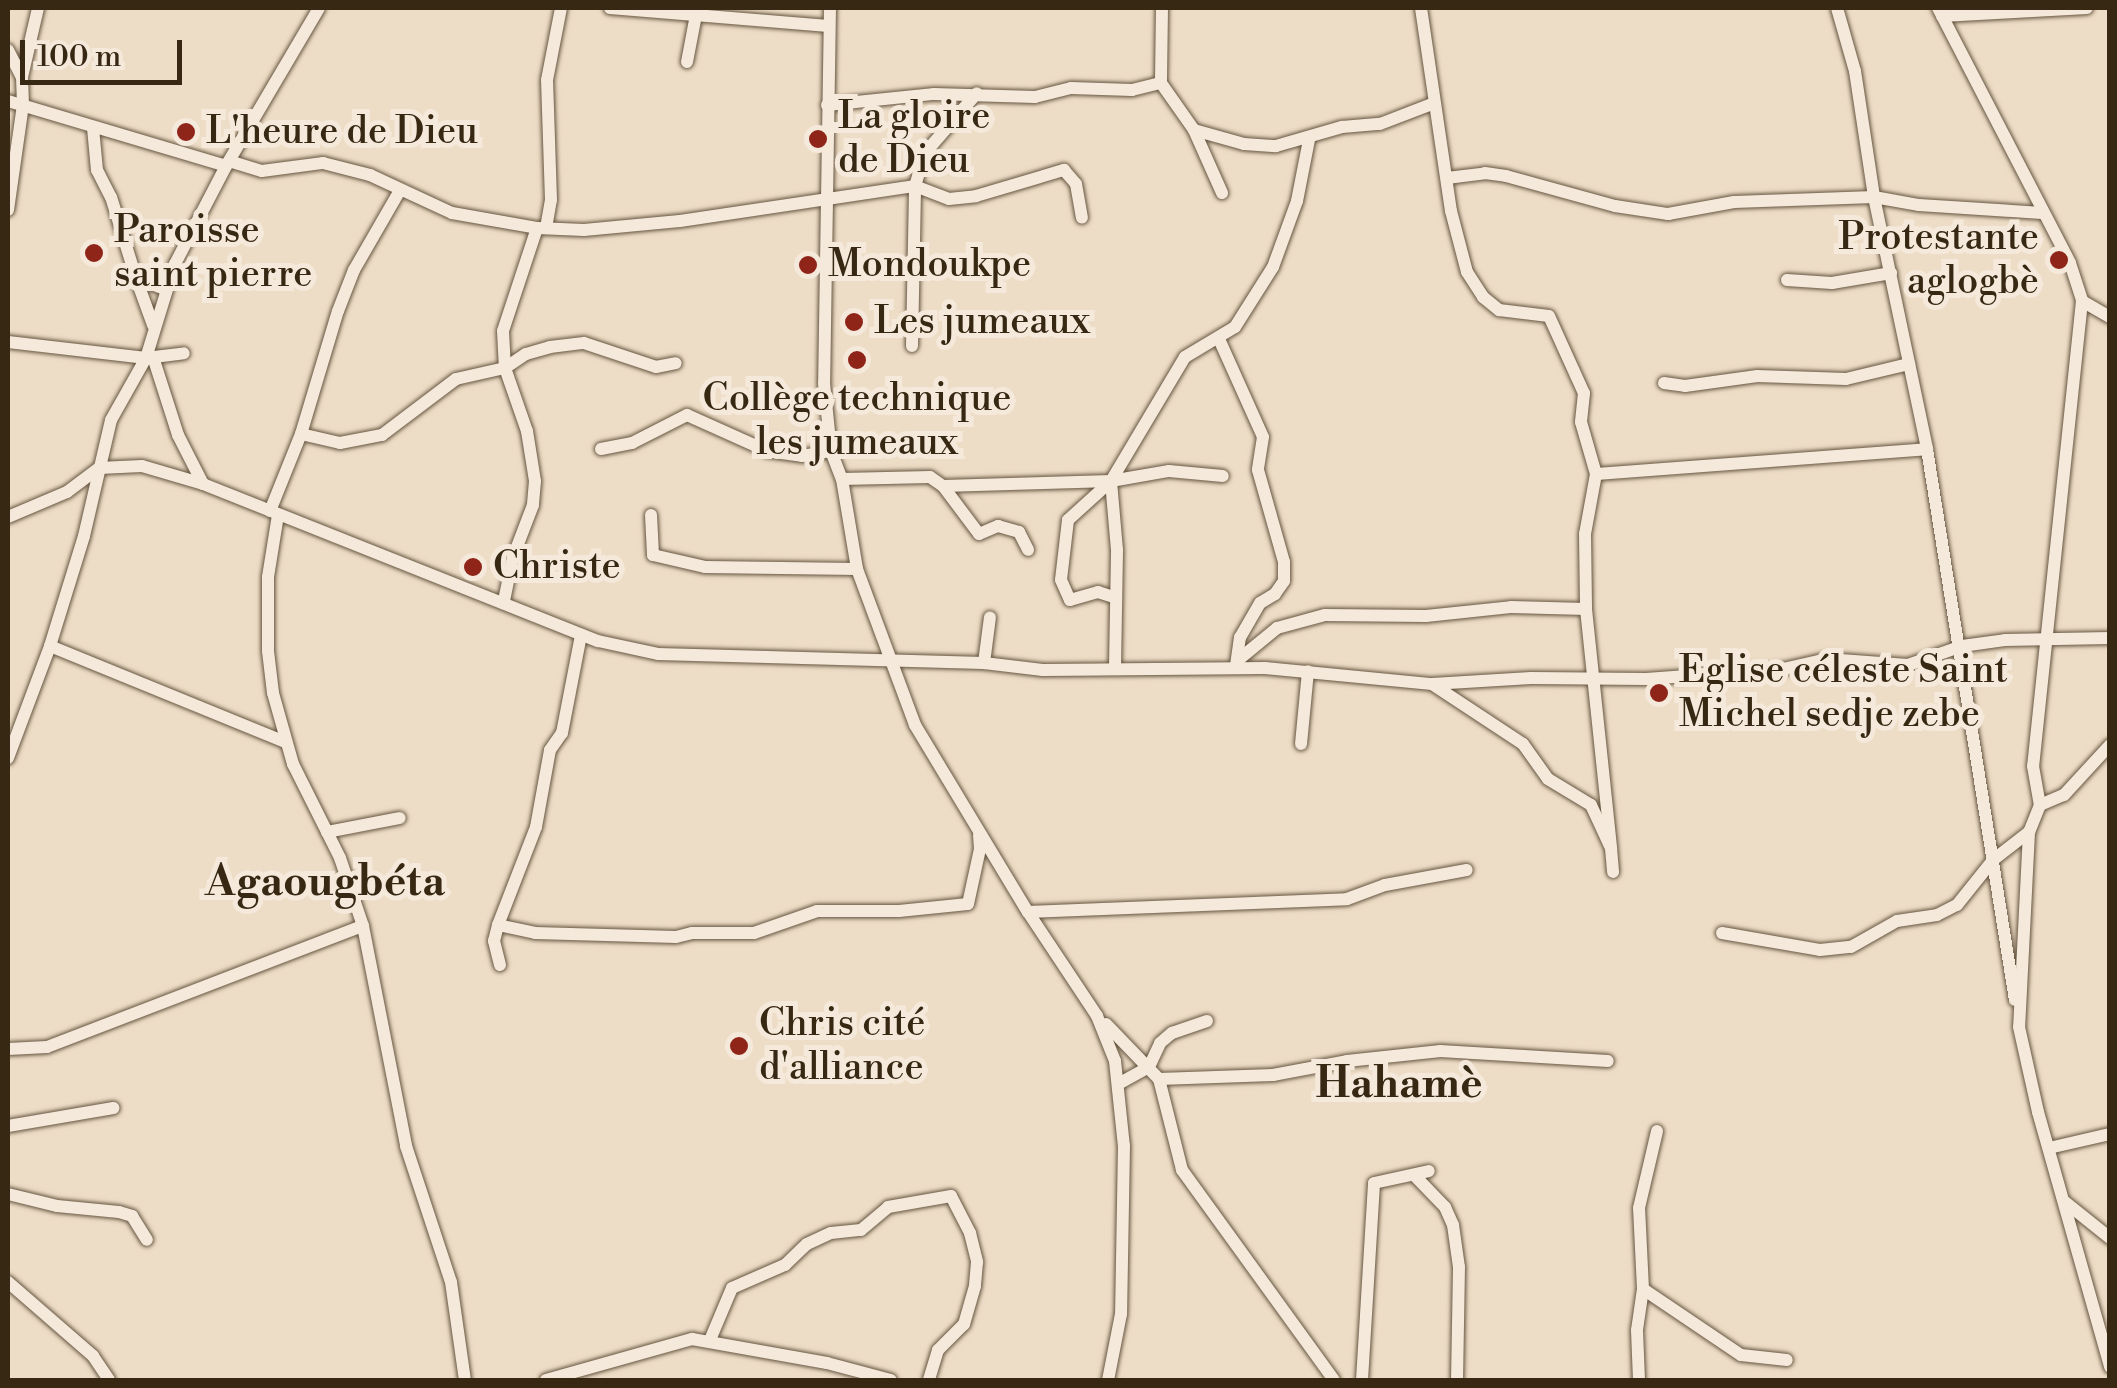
<!DOCTYPE html>
<meta charset="utf-8">
<style>
body{margin:0}
#map{position:relative;width:2117px;height:1388px;overflow:hidden;background:#eeddc6;font-family:"Libre Bodoni",serif}
div>[style]{position:absolute}
[style*='--x']{left:calc(var(--x)*1px);top:calc(var(--y)*1px);width:calc(var(--w)*1px);rotate:calc(var(--a)*1deg)}
.roads{filter:drop-shadow(0 0 2px #655540) drop-shadow(0 0 2px #655540)}
.minor>*{height:12px;margin:-6px;padding:0 6px;transform-origin:6px;border-radius:6px;background:#f4e9da}
.dots>*{width:28px;height:28px;translate:-50% -50%;box-sizing:border-box;border:5px solid #f4e9da;border-radius:50%}
span{translate:-50% -50%;white-space:nowrap;text-align:center;line-height:1.15;-webkit-text-stroke:10px #f4e9da;paint-order:stroke}
.poi-label{font-size:38px;color:#372813}
.left{translate:0 -50%;text-align:left}
.right{translate:-100% -50%;text-align:right}
.quarter-label{font-size:42px;color:#372813;font-weight:700}
.frame{position:absolute;inset:0;border:10px solid #372813;pointer-events:none}
.scale{position:absolute;left:20px;top:40px;width:162px;height:45px;box-sizing:border-box;border:5px solid #372813;border-top:0;padding-left:12px;font-size:30px;line-height:35px;white-space:nowrap;color:#372813;-webkit-text-stroke:8px #f4e9da;paint-order:stroke}
</style>
<div id="map">
<div class="roads">
<div class="minor">
<div style="--x:610;--y:8;--w:219;--a:4.7"></div>
<div style="--x:830;--y:8;--w:375;--a:90.9"></div>
<div style="--x:824;--y:383;--w:68;--a:84.1"></div>
<div style="--x:831;--y:451;--w:30;--a:69"></div>
<div style="--x:842;--y:479;--w:91;--a:80.5"></div>
<div style="--x:857;--y:569;--w:166;--a:69.6"></div>
<div style="--x:915;--y:725;--w:218;--a:58.9"></div>
<div style="--x:1028;--y:912;--w:125;--a:56.4"></div>
<div style="--x:1097;--y:1016;--w:48;--a:68.2"></div>
<div style="--x:1115;--y:1061;--w:85;--a:84"></div>
<div style="--x:1124;--y:1146;--w:168;--a:91"></div>
<div style="--x:1121;--y:1314;--w:67;--a:101.1"></div>
<div style="--x:1162;--y:8;--w:75;--a:90.8"></div>
<div style="--x:1161;--y:83;--w:57;--a:54.9"></div>
<div style="--x:1194;--y:130;--w:69;--a:66"></div>
<div style="--x:1421;--y:8;--w:205;--a:81.6"></div>
<div style="--x:1451;--y:211;--w:63;--a:75.3"></div>
<div style="--x:1467;--y:272;--w:30;--a:57"></div>
<div style="--x:1483;--y:297;--w:21;--a:39"></div>
<div style="--x:1499;--y:310;--w:50;--a:6.8"></div>
<div style="--x:1549;--y:316;--w:85;--a:65.6"></div>
<div style="--x:1584;--y:393;--w:29;--a:96"></div>
<div style="--x:1581;--y:422;--w:54;--a:73.9"></div>
<div style="--x:1596;--y:474;--w:61;--a:100.4"></div>
<div style="--x:1585;--y:534;--w:75;--a:89.2"></div>
<div style="--x:1837;--y:8;--w:66;--a:74.1"></div>
<div style="--x:1855;--y:71;--w:127;--a:81.4"></div>
<div style="--x:1874;--y:197;--w:258;--a:78.1"></div>
<div style="--x:1927;--y:449;--w:558;--a:80.93"></div>
<div style="--x:1938;--y:8;--w:287;--a:62.6"></div>
<div style="--x:2070;--y:263;--w:40;--a:72"></div>
<div style="--x:2082;--y:301;--w:468;--a:96"></div>
<div style="--x:2033;--y:766;--w:40;--a:80"></div>
<div style="--x:2040;--y:805;--w:29;--a:112"></div>
<div style="--x:2029;--y:832;--w:195;--a:92.9"></div>
<div style="--x:2019;--y:1027;--w:87;--a:77.4"></div>
<div style="--x:2038;--y:1112;--w:265;--a:74.2"></div>
<div style="--x:1942;--y:16;--w:145;--a:-3.2"></div>
<div style="--x:8;--y:50;--w:30;--a:63"></div>
<div style="--x:687;--y:62;--w:48;--a:-79.2"></div>
<div style="--x:8;--y:101;--w:227;--a:16.6"></div>
<div style="--x:827;--y:105;--w:108;--a:-5.9"></div>
<div style="--x:934;--y:94;--w:101;--a:1.7"></div>
<div style="--x:1035;--y:97;--w:37;--a:-14"></div>
<div style="--x:1071;--y:88;--w:61;--a:1.9"></div>
<div style="--x:1132;--y:90;--w:30;--a:-14"></div>
<div style="--x:93;--y:128;--w:42;--a:84.6"></div>
<div style="--x:97;--y:170;--w:30;--a:63"></div>
<div style="--x:111;--y:197;--w:85;--a:72.8"></div>
<div style="--x:136;--y:278;--w:31;--a:21"></div>
<div style="--x:1194;--y:130;--w:52;--a:15.6"></div>
<div style="--x:1244;--y:144;--w:32;--a:4"></div>
<div style="--x:1276;--y:146;--w:69;--a:-16.1"></div>
<div style="--x:1342;--y:127;--w:38;--a:-5"></div>
<div style="--x:1380;--y:124;--w:56;--a:-21"></div>
<div style="--x:229;--y:161;--w:34;--a:17"></div>
<div style="--x:262;--y:171;--w:62;--a:-7.5"></div>
<div style="--x:323;--y:163;--w:49;--a:14.3"></div>
<div style="--x:370;--y:175;--w:90;--a:24.9"></div>
<div style="--x:452;--y:213;--w:86;--a:10"></div>
<div style="--x:537;--y:228;--w:108;--a:108.3"></div>
<div style="--x:503;--y:331;--w:37;--a:87"></div>
<div style="--x:505;--y:368;--w:67;--a:70.8"></div>
<div style="--x:527;--y:431;--w:51;--a:80.9"></div>
<div style="--x:535;--y:481;--w:24;--a:95"></div>
<div style="--x:533;--y:505;--w:56;--a:111"></div>
<div style="--x:513;--y:557;--w:45;--a:101.6"></div>
<div style="--x:1447;--y:178;--w:38;--a:-7"></div>
<div style="--x:1485;--y:173;--w:21;--a:8"></div>
<div style="--x:1506;--y:176;--w:113;--a:15.4"></div>
<div style="--x:1615;--y:206;--w:54;--a:8.6"></div>
<div style="--x:1668;--y:214;--w:67;--a:-10.3"></div>
<div style="--x:1734;--y:202;--w:140;--a:-2"></div>
<div style="--x:1874;--y:197;--w:46;--a:10.1"></div>
<div style="--x:1919;--y:205;--w:123;--a:3.7"></div>
<div style="--x:8;--y:210;--w:106;--a:-81.9"></div>
<div style="--x:23;--y:105;--w:28;--a:-92"></div>
<div style="--x:22;--y:77;--w:71;--a:-76.9"></div>
<div style="--x:537;--y:228;--w:47;--a:2.4"></div>
<div style="--x:584;--y:230;--w:96;--a:-5.4"></div>
<div style="--x:680;--y:221;--w:238;--a:-8.5"></div>
<div style="--x:915;--y:186;--w:36;--a:21"></div>
<div style="--x:949;--y:199;--w:27;--a:-6"></div>
<div style="--x:976;--y:196;--w:92;--a:-16.5"></div>
<div style="--x:1064;--y:170;--w:18;--a:49"></div>
<div style="--x:1076;--y:184;--w:34;--a:80"></div>
<div style="--x:546;--y:228;--w:28;--a:-80"></div>
<div style="--x:551;--y:200;--w:120;--a:-91.9"></div>
<div style="--x:547;--y:80;--w:73;--a:-79"></div>
<div style="--x:1787;--y:280;--w:45;--a:3.8"></div>
<div style="--x:1832;--y:283;--w:60;--a:-9.6"></div>
<div style="--x:137;--y:281;--w:47;--a:70"></div>
<div style="--x:2082;--y:301;--w:32;--a:30"></div>
<div style="--x:1219;--y:339;--w:107;--a:65.8"></div>
<div style="--x:1263;--y:437;--w:33;--a:99"></div>
<div style="--x:1258;--y:470;--w:96;--a:74.2"></div>
<div style="--x:1284;--y:562;--w:19;--a:90"></div>
<div style="--x:1284;--y:581;--w:16;--a:125"></div>
<div style="--x:1275;--y:594;--w:17;--a:149"></div>
<div style="--x:1260;--y:603;--w:39;--a:120"></div>
<div style="--x:1240;--y:637;--w:28;--a:98"></div>
<div style="--x:8;--y:342;--w:139;--a:6.6"></div>
<div style="--x:146;--y:358;--w:38;--a:-7"></div>
<div style="--x:912;--y:346;--w:160;--a:-88.9"></div>
<div style="--x:915;--y:186;--w:34;--a:-73"></div>
<div style="--x:925;--y:153;--w:79;--a:-49.1"></div>
<div style="--x:153;--y:357;--w:82;--a:72.2"></div>
<div style="--x:178;--y:435;--w:55;--a:63"></div>
<div style="--x:1664;--y:383;--w:21;--a:8"></div>
<div style="--x:1685;--y:386;--w:73;--a:-7.9"></div>
<div style="--x:1757;--y:376;--w:89;--a:1.9"></div>
<div style="--x:1846;--y:379;--w:65;--a:-13.4"></div>
<div style="--x:301;--y:434;--w:40;--a:13"></div>
<div style="--x:340;--y:443;--w:43;--a:-10.8"></div>
<div style="--x:382;--y:435;--w:93;--a:-37.1"></div>
<div style="--x:456;--y:379;--w:50;--a:-12.7"></div>
<div style="--x:505;--y:368;--w:25;--a:-34"></div>
<div style="--x:526;--y:354;--w:25;--a:-16"></div>
<div style="--x:550;--y:347;--w:34;--a:-7"></div>
<div style="--x:584;--y:343;--w:76;--a:18.4"></div>
<div style="--x:656;--y:367;--w:20;--a:-11"></div>
<div style="--x:601;--y:449;--w:32;--a:-11"></div>
<div style="--x:632;--y:443;--w:62;--a:-27"></div>
<div style="--x:687;--y:415;--w:88;--a:24.2"></div>
<div style="--x:767;--y:451;--w:35;--a:8"></div>
<div style="--x:802;--y:456;--w:29;--a:-10"></div>
<div style="--x:1596;--y:474;--w:332;--a:-4.3"></div>
<div style="--x:842;--y:479;--w:88;--a:-1.3"></div>
<div style="--x:930;--y:477;--w:16;--a:35"></div>
<div style="--x:943;--y:486;--w:168;--a:-1.7"></div>
<div style="--x:1111;--y:481;--w:144;--a:-59.2"></div>
<div style="--x:1185;--y:357;--w:58;--a:-31"></div>
<div style="--x:1235;--y:327;--w:71;--a:-57.7"></div>
<div style="--x:1273;--y:267;--w:70;--a:-70"></div>
<div style="--x:1297;--y:201;--w:62;--a:-78.9"></div>
<div style="--x:1111;--y:481;--w:58;--a:137.8"></div>
<div style="--x:1068;--y:520;--w:60;--a:96.7"></div>
<div style="--x:1061;--y:580;--w:22;--a:66"></div>
<div style="--x:1070;--y:600;--w:29;--a:-16"></div>
<div style="--x:1098;--y:592;--w:19;--a:18"></div>
<div style="--x:943;--y:486;--w:60;--a:53.1"></div>
<div style="--x:979;--y:534;--w:21;--a:-23"></div>
<div style="--x:998;--y:526;--w:22;--a:16"></div>
<div style="--x:1019;--y:532;--w:20;--a:63"></div>
<div style="--x:270;--y:511;--w:83;--a:-68.1"></div>
<div style="--x:301;--y:434;--w:128;--a:-73.3"></div>
<div style="--x:338;--y:311;--w:44;--a:-68.7"></div>
<div style="--x:354;--y:270;--w:90;--a:-60"></div>
<div style="--x:278;--y:515;--w:63;--a:99.2"></div>
<div style="--x:268;--y:577;--w:74;--a:90"></div>
<div style="--x:268;--y:651;--w:42;--a:83.2"></div>
<div style="--x:273;--y:693;--w:74;--a:74.3"></div>
<div style="--x:293;--y:764;--w:105;--a:63.4"></div>
<div style="--x:340;--y:858;--w:72;--a:71.3"></div>
<div style="--x:363;--y:926;--w:224;--a:78.9"></div>
<div style="--x:406;--y:1146;--w:143;--a:71.7"></div>
<div style="--x:451;--y:1282;--w:99;--a:81.9"></div>
<div style="--x:651;--y:515;--w:40;--a:87.1"></div>
<div style="--x:653;--y:555;--w:53;--a:13"></div>
<div style="--x:705;--y:567;--w:152;--a:0.8"></div>
<div style="--x:8;--y:517;--w:64;--a:-23"></div>
<div style="--x:67;--y:492;--w:40;--a:-37"></div>
<div style="--x:99;--y:468;--w:43;--a:-2.7"></div>
<div style="--x:142;--y:466;--w:64;--a:16.4"></div>
<div style="--x:203;--y:484;--w:425;--a:21.7"></div>
<div style="--x:598;--y:641;--w:61;--a:12.2"></div>
<div style="--x:658;--y:654;--w:326;--a:1.6"></div>
<div style="--x:984;--y:663;--w:59;--a:6.8"></div>
<div style="--x:1043;--y:670;--w:222;--a:-0.5"></div>
<div style="--x:1265;--y:668;--w:168;--a:5.5"></div>
<div style="--x:1432;--y:684;--w:99;--a:-3.5"></div>
<div style="--x:1531;--y:678;--w:115;--a:0.5"></div>
<div style="--x:1646;--y:679;--w:137;--a:-4.2"></div>
<div style="--x:1783;--y:669;--w:45;--a:-12.8"></div>
<div style="--x:1827;--y:659;--w:81;--a:4.2"></div>
<div style="--x:1908;--y:665;--w:57;--a:-19.4"></div>
<div style="--x:1962;--y:646;--w:43;--a:-7.9"></div>
<div style="--x:2005;--y:640;--w:105;--a:-1.1"></div>
<div style="--x:50;--y:646;--w:254;--a:22.2"></div>
<div style="--x:1238;--y:660;--w:50;--a:-39.4"></div>
<div style="--x:1277;--y:628;--w:50;--a:-15.2"></div>
<div style="--x:1325;--y:615;--w:101;--a:0.6"></div>
<div style="--x:1426;--y:616;--w:85;--a:-6"></div>
<div style="--x:1511;--y:607;--w:75;--a:1.5"></div>
<div style="--x:1586;--y:609;--w:240;--a:84"></div>
<div style="--x:984;--y:663;--w:46;--a:-82.6"></div>
<div style="--x:1115;--y:667;--w:117;--a:-89"></div>
<div style="--x:1117;--y:550;--w:69;--a:-95"></div>
<div style="--x:1111;--y:481;--w:59;--a:-9.8"></div>
<div style="--x:1169;--y:471;--w:54;--a:5.3"></div>
<div style="--x:1432;--y:684;--w:109;--a:33.4"></div>
<div style="--x:1523;--y:744;--w:43;--a:54.5"></div>
<div style="--x:1548;--y:779;--w:50;--a:31.2"></div>
<div style="--x:1591;--y:805;--w:47;--a:65.1"></div>
<div style="--x:1611;--y:848;--w:24;--a:85"></div>
<div style="--x:1301;--y:744;--w:73;--a:-84.5"></div>
<div style="--x:8;--y:758;--w:120;--a:-69.4"></div>
<div style="--x:50;--y:646;--w:115;--a:-72.8"></div>
<div style="--x:84;--y:536;--w:119;--a:-76.9"></div>
<div style="--x:111;--y:420;--w:71;--a:-60.6"></div>
<div style="--x:146;--y:358;--w:98;--a:-72.9"></div>
<div style="--x:175;--y:264;--w:110;--a:-62.5"></div>
<div style="--x:226;--y:166;--w:183;--a:-59.5"></div>
<div style="--x:2040;--y:805;--w:26;--a:-23"></div>
<div style="--x:2064;--y:795;--w:68;--a:-47.4"></div>
<div style="--x:327;--y:832;--w:74;--a:-10.9"></div>
<div style="--x:1028;--y:912;--w:319;--a:-2.3"></div>
<div style="--x:1347;--y:899;--w:40;--a:-20.2"></div>
<div style="--x:1385;--y:885;--w:83;--a:-10.4"></div>
<div style="--x:498;--y:925;--w:38;--a:12"></div>
<div style="--x:535;--y:933;--w:141;--a:1.6"></div>
<div style="--x:676;--y:937;--w:16;--a:-14"></div>
<div style="--x:692;--y:933;--w:62;--a:0"></div>
<div style="--x:754;--y:933;--w:67;--a:-19.2"></div>
<div style="--x:817;--y:911;--w:82;--a:0"></div>
<div style="--x:899;--y:911;--w:69;--a:-5.8"></div>
<div style="--x:968;--y:904;--w:56;--a:-77.7"></div>
<div style="--x:980;--y:849;--w:14;--a:-94"></div>
<div style="--x:1722;--y:933;--w:99;--a:9.8"></div>
<div style="--x:1820;--y:950;--w:31;--a:-6"></div>
<div style="--x:1851;--y:947;--w:53;--a:-29.5"></div>
<div style="--x:1897;--y:921;--w:40;--a:-8.5"></div>
<div style="--x:1937;--y:915;--w:22;--a:-27"></div>
<div style="--x:1957;--y:905;--w:58;--a:-51.3"></div>
<div style="--x:1993;--y:860;--w:46;--a:-37.9"></div>
<div style="--x:500;--y:965;--w:25;--a:-104"></div>
<div style="--x:494;--y:941;--w:16;--a:-76"></div>
<div style="--x:498;--y:925;--w:105;--a:-68.8"></div>
<div style="--x:536;--y:827;--w:78;--a:-79.7"></div>
<div style="--x:550;--y:750;--w:21;--a:-55"></div>
<div style="--x:562;--y:733;--w:100;--a:-79"></div>
<div style="--x:1106;--y:1024;--w:76;--a:46.1"></div>
<div style="--x:1159;--y:1079;--w:114;--a:-2"></div>
<div style="--x:1273;--y:1075;--w:75;--a:-10.7"></div>
<div style="--x:1347;--y:1061;--w:94;--a:-6.1"></div>
<div style="--x:1440;--y:1051;--w:168;--a:3.4"></div>
<div style="--x:8;--y:1049;--w:39;--a:-3"></div>
<div style="--x:47;--y:1047;--w:338;--a:-21"></div>
<div style="--x:1159;--y:1079;--w:94;--a:75.8"></div>
<div style="--x:1182;--y:1170;--w:259;--a:54.1"></div>
<div style="--x:1120;--y:1083;--w:33;--a:-29"></div>
<div style="--x:1149;--y:1067;--w:26;--a:-65"></div>
<div style="--x:1160;--y:1043;--w:16;--a:-40"></div>
<div style="--x:1172;--y:1033;--w:37;--a:-19"></div>
<div style="--x:8;--y:1126;--w:107;--a:-9.7"></div>
<div style="--x:2049;--y:1148;--w:63;--a:-12.9"></div>
<div style="--x:1414;--y:1175;--w:45;--a:45.9"></div>
<div style="--x:1445;--y:1207;--w:20;--a:66"></div>
<div style="--x:1453;--y:1225;--w:42;--a:81.9"></div>
<div style="--x:1459;--y:1267;--w:113;--a:91"></div>
<div style="--x:8;--y:1194;--w:50;--a:13.8"></div>
<div style="--x:57;--y:1206;--w:62;--a:5.5"></div>
<div style="--x:119;--y:1212;--w:14;--a:17"></div>
<div style="--x:132;--y:1216;--w:28;--a:58"></div>
<div style="--x:2065;--y:1202;--w:58;--a:38.7"></div>
<div style="--x:8;--y:1282;--w:113;--a:41"></div>
<div style="--x:93;--y:1356;--w:29;--a:56"></div>
<div style="--x:1643;--y:1289;--w:81;--a:-92.8"></div>
<div style="--x:1639;--y:1208;--w:79;--a:-76.8"></div>
<div style="--x:710;--y:1340;--w:56;--a:-67.1"></div>
<div style="--x:732;--y:1288;--w:58;--a:-23.5"></div>
<div style="--x:785;--y:1265;--w:30;--a:-44"></div>
<div style="--x:807;--y:1244;--w:26;--a:-25"></div>
<div style="--x:831;--y:1233;--w:30;--a:-6"></div>
<div style="--x:861;--y:1230;--w:35;--a:-40"></div>
<div style="--x:888;--y:1207;--w:64;--a:-9.9"></div>
<div style="--x:951;--y:1196;--w:42;--a:62.8"></div>
<div style="--x:970;--y:1233;--w:30;--a:76"></div>
<div style="--x:977;--y:1262;--w:24;--a:95"></div>
<div style="--x:975;--y:1286;--w:40;--a:106"></div>
<div style="--x:964;--y:1324;--w:37;--a:135"></div>
<div style="--x:938;--y:1350;--w:31;--a:107"></div>
<div style="--x:546;--y:1380;--w:152;--a:-15.7"></div>
<div style="--x:692;--y:1339;--w:137;--a:10.1"></div>
<div style="--x:827;--y:1363;--w:66;--a:14.9"></div>
<div style="--x:1362;--y:1380;--w:197;--a:-86.5"></div>
<div style="--x:1374;--y:1183;--w:56;--a:-12.3"></div>
<div style="--x:1639;--y:1380;--w:50;--a:-92.3"></div>
<div style="--x:1637;--y:1330;--w:41;--a:-81.7"></div>
<div style="--x:1643;--y:1289;--w:118;--a:34"></div>
<div style="--x:1741;--y:1355;--w:46;--a:6.2"></div>
</div>
</div>
<div class="dots">
<div style="left:186px;top:132px;background:#8f2418"></div>
<div style="left:818px;top:139px;background:#8f2418"></div>
<div style="left:94px;top:253px;background:#8f2418"></div>
<div style="left:2059px;top:260px;background:#8f2418"></div>
<div style="left:808px;top:265px;background:#8f2418"></div>
<div style="left:854px;top:322px;background:#8f2418"></div>
<div style="left:857px;top:360px;background:#8f2418"></div>
<div style="left:473px;top:567px;background:#8f2418"></div>
<div style="left:1659px;top:693px;background:#8f2418"></div>
<div style="left:739px;top:1046px;background:#8f2418"></div>
</div>
<div class="poi-label">
<span class="left" style="left:838px;top:139px">La gloire<br>de Dieu</span>
<span class="left" style="left:206px;top:132px">L'heure de Dieu</span>
<span class="left" style="left:114px;top:253px">Paroisse<br>saint pierre</span>
<span class="right" style="left:2039px;top:260px">Protestante<br>aglogbè</span>
<span class="left" style="left:828px;top:265px">Mondoukpe</span>
<span class="left" style="left:874px;top:322px">Les jumeaux</span>
<span style="left:857px;top:421px">Collège technique<br>les jumeaux</span>
<span class="left" style="left:493px;top:567px">Christe</span>
<span class="left" style="left:1679px;top:693px">Eglise céleste Saint<br>Michel sedje zebe</span>
<span class="left" style="left:759px;top:1046px">Chris cité<br>d'alliance</span>
</div>
<div class="quarter-label">
<span style="left:325px;top:883px">Agaougbéta</span>
<span style="left:1399px;top:1085px">Hahamè</span>
</div>
<div class="frame"></div>
<div class="scale">100 m</div>
</div>
